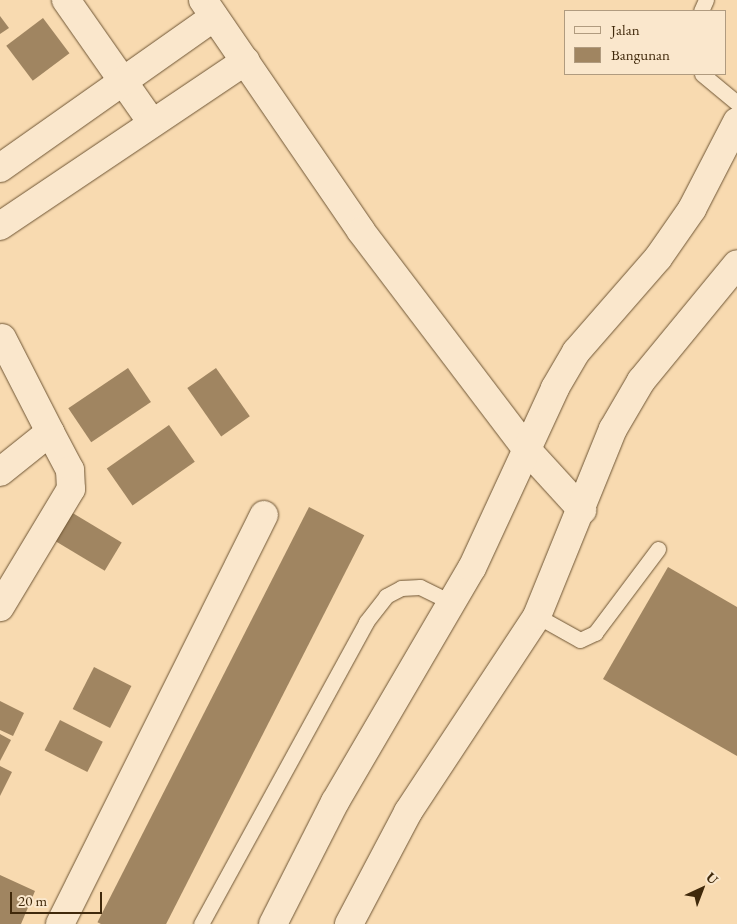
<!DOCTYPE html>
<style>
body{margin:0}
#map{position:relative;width:737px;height:924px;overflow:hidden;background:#f8dab0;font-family:"EB Garamond",serif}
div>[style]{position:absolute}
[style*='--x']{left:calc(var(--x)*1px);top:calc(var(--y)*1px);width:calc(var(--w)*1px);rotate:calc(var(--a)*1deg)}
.building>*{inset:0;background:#a08561;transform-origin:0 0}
.roads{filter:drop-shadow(0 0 1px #6e5534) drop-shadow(0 0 1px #6e5534)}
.service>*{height:15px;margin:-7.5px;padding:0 7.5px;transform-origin:7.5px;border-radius:7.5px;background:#fae7cc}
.minor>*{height:28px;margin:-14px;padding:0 14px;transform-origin:14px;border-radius:14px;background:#fae7cc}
span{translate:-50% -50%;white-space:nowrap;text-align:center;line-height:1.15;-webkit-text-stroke:4.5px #fae7cc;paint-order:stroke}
.legend{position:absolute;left:564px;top:10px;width:162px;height:65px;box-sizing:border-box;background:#fae7cc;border:1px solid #b09b7f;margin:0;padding:6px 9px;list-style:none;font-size:15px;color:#40290b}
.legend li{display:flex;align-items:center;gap:10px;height:25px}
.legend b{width:25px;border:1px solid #b09b7f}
.north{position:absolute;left:677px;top:864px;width:50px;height:50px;-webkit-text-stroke:4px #fae7cc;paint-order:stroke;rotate:43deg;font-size:14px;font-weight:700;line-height:20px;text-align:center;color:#40290b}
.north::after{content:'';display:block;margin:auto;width:18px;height:22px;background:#40290b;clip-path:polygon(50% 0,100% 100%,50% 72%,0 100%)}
.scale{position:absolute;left:10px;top:892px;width:92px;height:22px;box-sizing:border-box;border:2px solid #40290b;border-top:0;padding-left:6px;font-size:15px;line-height:18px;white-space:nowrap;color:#40290b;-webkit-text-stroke:4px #fae7cc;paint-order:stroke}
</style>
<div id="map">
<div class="building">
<div style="clip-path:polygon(0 16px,9px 28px,0 34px)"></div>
<div style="left:43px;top:18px;width:44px;height:46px;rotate:53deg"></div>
<div style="left:128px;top:368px;width:41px;height:72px;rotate:56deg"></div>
<div style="left:216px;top:368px;width:59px;height:35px;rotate:55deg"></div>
<div style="left:169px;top:425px;width:45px;height:76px;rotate:55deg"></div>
<div style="left:309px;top:507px;width:62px;height:466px;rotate:27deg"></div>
<div style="left:66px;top:509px;width:65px;height:33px;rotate:31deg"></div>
<div style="clip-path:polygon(668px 567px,737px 607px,737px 756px,603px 679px)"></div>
<div style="left:94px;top:667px;width:42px;height:47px;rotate:27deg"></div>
<div style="clip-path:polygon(0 701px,24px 713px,13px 736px,0 730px)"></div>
<div style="left:60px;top:720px;width:48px;height:34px;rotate:27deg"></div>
<div style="clip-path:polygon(0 734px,11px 740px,0 761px)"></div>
<div style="clip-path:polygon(0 766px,12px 772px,0 796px)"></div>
<div style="clip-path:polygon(0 875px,35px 891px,21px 924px,0 924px)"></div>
</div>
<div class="roads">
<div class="service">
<div style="--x:701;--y:11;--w:12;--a:-66"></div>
<div style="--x:702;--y:74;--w:45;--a:39.6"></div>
<div style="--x:537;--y:616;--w:49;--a:29.2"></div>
<div style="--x:580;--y:640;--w:17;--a:-25"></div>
<div style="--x:595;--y:633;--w:105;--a:-53.1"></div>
<div style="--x:201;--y:924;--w:344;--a:-61.3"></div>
<div style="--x:366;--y:622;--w:33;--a:-52"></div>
<div style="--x:386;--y:596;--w:17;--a:-28"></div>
<div style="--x:401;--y:588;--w:19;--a:-3"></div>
<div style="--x:420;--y:587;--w:34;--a:26"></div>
</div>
<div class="minor">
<div style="--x:66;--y:0;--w:150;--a:55"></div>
<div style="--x:203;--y:0;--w:280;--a:55.6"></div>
<div style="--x:361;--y:231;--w:278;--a:52.8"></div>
<div style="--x:529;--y:452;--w:79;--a:47.6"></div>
<div style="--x:0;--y:168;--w:262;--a:-35.2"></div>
<div style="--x:0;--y:226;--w:296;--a:-33.9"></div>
<div style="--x:2;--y:338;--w:106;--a:62.9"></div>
<div style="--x:0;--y:472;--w:64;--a:-38.7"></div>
<div style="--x:50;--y:432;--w:43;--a:62.2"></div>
<div style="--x:70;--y:470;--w:19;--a:87"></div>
<div style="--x:71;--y:489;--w:138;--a:121"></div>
<div style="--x:60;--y:924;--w:457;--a:-63.5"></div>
<div style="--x:273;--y:924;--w:137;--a:-63.1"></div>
<div style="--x:335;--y:802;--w:271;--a:-59.7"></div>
<div style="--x:472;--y:568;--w:198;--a:-65.2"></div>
<div style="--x:555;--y:388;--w:42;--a:-59.7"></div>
<div style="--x:576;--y:352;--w:125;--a:-48.9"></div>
<div style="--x:658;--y:258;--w:60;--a:-55.2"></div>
<div style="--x:692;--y:209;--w:98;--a:-62.7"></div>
<div style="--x:349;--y:924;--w:127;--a:-62.2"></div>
<div style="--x:408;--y:812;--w:235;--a:-56.6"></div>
<div style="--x:537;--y:616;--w:202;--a:-67.9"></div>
<div style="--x:613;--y:429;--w:56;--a:-59.7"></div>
<div style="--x:641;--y:381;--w:151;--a:-50.6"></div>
</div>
</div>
<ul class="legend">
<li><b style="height:6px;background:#fae7cc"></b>Jalan</li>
<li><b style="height:14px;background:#a08561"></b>Bangunan</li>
</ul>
<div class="north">U</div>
<div class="scale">20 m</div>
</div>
